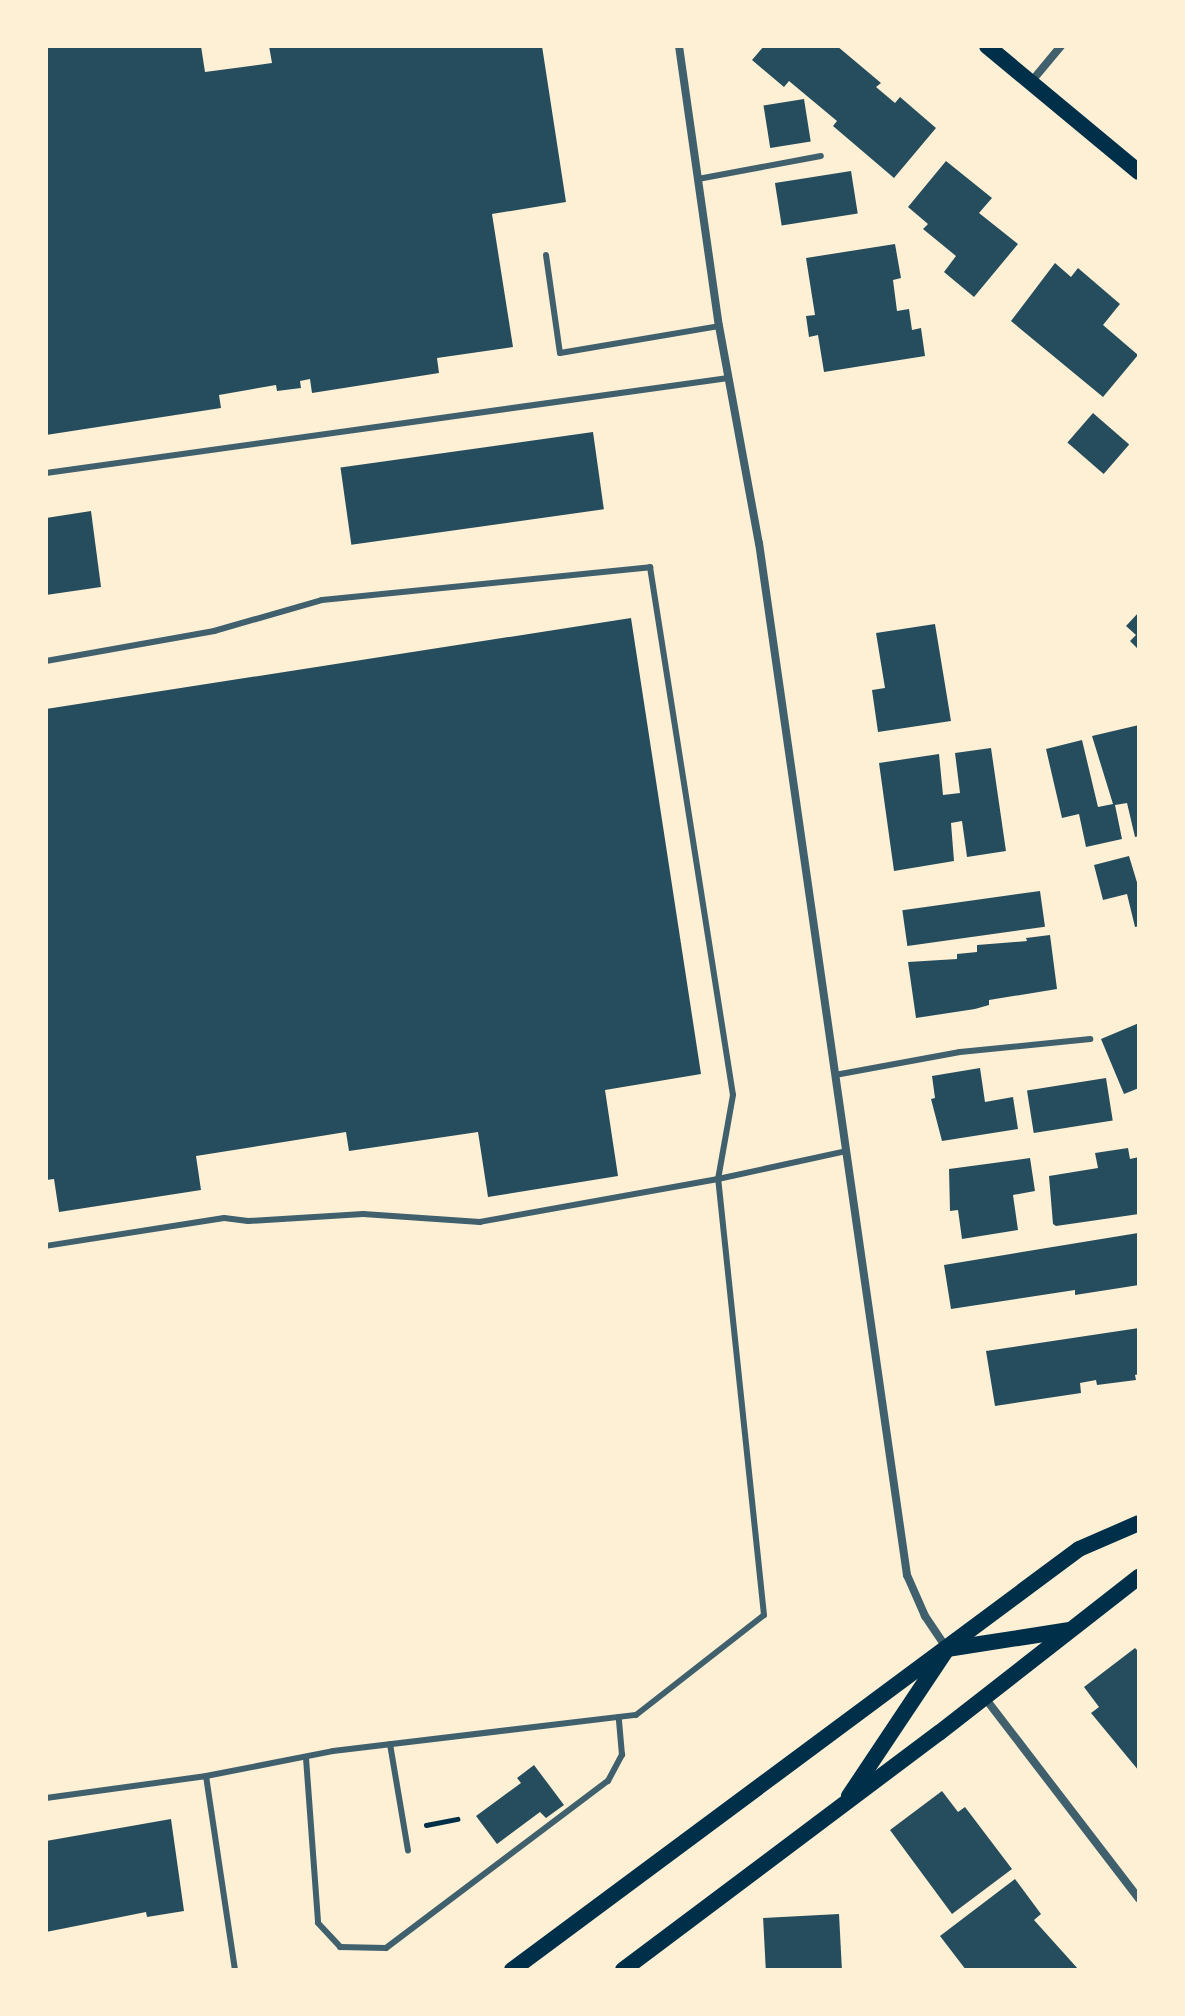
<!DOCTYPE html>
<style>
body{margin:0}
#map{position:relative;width:1185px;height:2016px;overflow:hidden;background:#fdf0d5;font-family:Figtree,sans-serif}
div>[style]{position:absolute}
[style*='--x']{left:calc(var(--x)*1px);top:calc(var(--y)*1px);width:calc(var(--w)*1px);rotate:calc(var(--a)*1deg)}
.building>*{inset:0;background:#264d5e;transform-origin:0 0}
.path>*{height:5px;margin:-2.5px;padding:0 2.5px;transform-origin:2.5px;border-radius:2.5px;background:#003049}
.service>*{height:6px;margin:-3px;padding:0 3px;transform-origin:3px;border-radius:3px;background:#3f606c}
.minor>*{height:8px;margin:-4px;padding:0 4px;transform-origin:4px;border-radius:4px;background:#3f606c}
.secondary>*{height:16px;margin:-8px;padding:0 8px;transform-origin:8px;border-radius:8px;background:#003049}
span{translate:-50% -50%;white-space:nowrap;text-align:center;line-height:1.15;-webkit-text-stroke:8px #fdf0d5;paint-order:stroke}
.frame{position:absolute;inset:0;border:48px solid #fdf0d5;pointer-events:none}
</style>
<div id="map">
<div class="building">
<div style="clip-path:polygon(46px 46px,201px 46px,205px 72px,272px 63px,269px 46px,542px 46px,566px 202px,492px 214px,513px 347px,437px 358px,439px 373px,312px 393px,310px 379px,300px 381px,301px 388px,277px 391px,276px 385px,219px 395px,221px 408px,46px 435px)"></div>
<div style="clip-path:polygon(764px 46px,837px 46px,881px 83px,876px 87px,895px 103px,900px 97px,936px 128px,894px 178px,833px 126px,837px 121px,789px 81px,784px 87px,752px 60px)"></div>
<div style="left:804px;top:99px;width:43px;height:41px;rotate:81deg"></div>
<div style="clip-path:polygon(946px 161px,992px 198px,979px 213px,1018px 244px,974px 297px,944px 272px,956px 256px,923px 229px,928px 224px,908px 207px)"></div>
<div style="left:851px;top:171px;width:43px;height:77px;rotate:81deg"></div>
<div style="clip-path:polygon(895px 244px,901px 278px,893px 280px,897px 311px,909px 309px,912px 330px,921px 328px,925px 356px,824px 372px,818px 335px,809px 337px,806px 316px,815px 315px,806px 258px)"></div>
<div style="clip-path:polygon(1055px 263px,1071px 277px,1078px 268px,1120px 304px,1103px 325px,1138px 355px,1103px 397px,1011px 321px)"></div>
<div style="left:1093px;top:413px;width:48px;height:39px;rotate:41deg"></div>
<div style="left:593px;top:432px;width:78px;height:255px;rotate:82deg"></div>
<div style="clip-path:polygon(91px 511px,101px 587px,46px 595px,46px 518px)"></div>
<div style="clip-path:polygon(1139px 612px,1139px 650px,1130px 641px,1136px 635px,1126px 626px)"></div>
<div style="clip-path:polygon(631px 618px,701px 1074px,605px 1090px,618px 1176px,488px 1197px,478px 1132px,349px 1151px,346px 1132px,196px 1156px,201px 1190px,59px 1212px,54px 1179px,46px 1180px,46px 709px)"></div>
<div style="clip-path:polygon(935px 624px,951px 721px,878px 732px,872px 690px,885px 688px,876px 633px)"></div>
<div style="clip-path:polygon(1139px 725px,1139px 836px,1135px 837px,1127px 803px,1115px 805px,1122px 839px,1086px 847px,1079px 814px,1062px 818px,1046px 749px,1082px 740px,1098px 807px,1113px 804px,1092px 736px)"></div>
<div style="clip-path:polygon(991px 748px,1006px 851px,967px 857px,962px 821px,951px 823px,954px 861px,894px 871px,879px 763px,939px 754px,943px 795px,960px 793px,955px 753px)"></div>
<div style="clip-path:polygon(1129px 856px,1139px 889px,1139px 926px,1135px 927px,1127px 894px,1103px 900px,1094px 865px)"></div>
<div style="left:1040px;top:891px;width:36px;height:139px;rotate:82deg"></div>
<div style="clip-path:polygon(1050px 935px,1057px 989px,989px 1000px,989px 1005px,975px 1009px,916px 1018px,908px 962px,957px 959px,957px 954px,977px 952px,977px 945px,1027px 941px,1026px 938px)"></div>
<div style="clip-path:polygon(1139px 1023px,1139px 1088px,1124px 1094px,1101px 1039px)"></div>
<div style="clip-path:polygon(980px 1068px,985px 1102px,1013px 1097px,1018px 1129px,942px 1141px,931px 1099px,935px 1098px,932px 1076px)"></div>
<div style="left:1106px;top:1078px;width:43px;height:80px;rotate:81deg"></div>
<div style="clip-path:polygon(1128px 1148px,1130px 1159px,1139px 1157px,1139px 1214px,1056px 1226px,1053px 1224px,1049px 1176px,1098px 1168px,1095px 1153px)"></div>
<div style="clip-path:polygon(1030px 1158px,1035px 1191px,1013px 1195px,1018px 1230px,962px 1239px,958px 1210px,950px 1211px,949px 1169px)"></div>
<div style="clip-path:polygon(1138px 1233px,1139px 1285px,1075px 1295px,1075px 1290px,951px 1309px,944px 1265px)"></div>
<div style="clip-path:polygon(1139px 1328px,1139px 1374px,1135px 1375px,1136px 1380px,1097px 1385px,1096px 1380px,1080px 1383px,1081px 1393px,995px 1406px,986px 1351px)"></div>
<div style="clip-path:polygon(1135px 1648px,1139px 1652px,1139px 1771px,1091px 1713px,1099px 1707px,1084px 1687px)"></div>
<div style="clip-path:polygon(534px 1765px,564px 1805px,546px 1818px,540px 1812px,497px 1844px,476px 1816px,521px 1783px,517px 1778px)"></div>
<div style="clip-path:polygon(942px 1791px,958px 1812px,965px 1807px,1012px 1869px,952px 1914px,890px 1830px)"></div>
<div style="clip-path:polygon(171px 1819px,184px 1911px,147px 1917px,146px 1912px,46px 1932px,46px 1841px)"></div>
<div style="clip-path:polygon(1015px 1879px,1041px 1914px,1034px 1920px,1079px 1970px,966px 1970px,940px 1936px)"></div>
<div style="left:839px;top:1914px;width:56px;height:76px;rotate:87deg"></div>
</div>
<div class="path">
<div style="--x:426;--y:1825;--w:32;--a:-11"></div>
</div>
<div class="service">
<div style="--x:698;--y:179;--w:125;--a:-10.6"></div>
<div style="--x:546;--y:255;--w:99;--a:81.9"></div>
<div style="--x:560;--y:353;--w:161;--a:-9.6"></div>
<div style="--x:46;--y:473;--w:689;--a:-7.93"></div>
<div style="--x:46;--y:661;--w:171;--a:-10.1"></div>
<div style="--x:214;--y:631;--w:112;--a:-16"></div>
<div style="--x:322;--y:600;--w:330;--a:-5.7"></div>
<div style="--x:650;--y:567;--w:534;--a:81.07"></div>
<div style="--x:733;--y:1095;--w:85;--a:100.1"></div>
<div style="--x:718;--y:1179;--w:242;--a:169.8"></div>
<div style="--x:480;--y:1222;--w:117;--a:-176.1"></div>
<div style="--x:363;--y:1214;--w:115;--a:176.5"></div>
<div style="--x:248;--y:1221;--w:24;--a:-173"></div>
<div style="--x:224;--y:1218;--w:180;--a:171.1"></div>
<div style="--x:835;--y:1075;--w:127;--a:-10.4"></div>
<div style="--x:960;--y:1052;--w:131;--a:-5.7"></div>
<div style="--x:390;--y:1744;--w:108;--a:80.4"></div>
<div style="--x:306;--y:1758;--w:165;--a:85.8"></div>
<div style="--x:318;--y:1923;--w:33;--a:47"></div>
<div style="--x:340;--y:1947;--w:46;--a:1.2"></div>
<div style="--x:386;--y:1948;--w:278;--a:-37"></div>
<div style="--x:608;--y:1781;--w:30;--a:-62"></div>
<div style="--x:622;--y:1755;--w:38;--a:-95"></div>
<div style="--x:46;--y:1798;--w:162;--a:-7.8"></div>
<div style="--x:235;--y:1970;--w:196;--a:-98.5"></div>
<div style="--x:206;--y:1776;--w:129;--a:-11.1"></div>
<div style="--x:333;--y:1751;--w:305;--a:-6.8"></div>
<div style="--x:636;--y:1715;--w:162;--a:-38"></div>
<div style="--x:764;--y:1615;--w:438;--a:-96"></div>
<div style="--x:718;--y:1179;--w:131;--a:-12.3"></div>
</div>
<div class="minor">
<div style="--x:679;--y:46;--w:283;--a:81.9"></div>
<div style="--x:719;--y:326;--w:221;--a:79.6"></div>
<div style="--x:759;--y:543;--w:1043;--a:81.84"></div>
<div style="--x:907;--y:1575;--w:45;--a:66.3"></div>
<div style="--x:925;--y:1616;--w:40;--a:56"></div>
<div style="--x:1031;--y:82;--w:47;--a:-50.2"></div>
<div style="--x:985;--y:1698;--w:253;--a:52.5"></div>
</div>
<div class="secondary">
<div style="--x:987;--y:46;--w:197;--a:39.7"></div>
<div style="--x:849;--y:1796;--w:177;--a:-56.3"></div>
<div style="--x:947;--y:1649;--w:124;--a:-8.8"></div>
<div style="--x:512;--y:1970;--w:706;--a:-36.59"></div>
<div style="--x:1079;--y:1549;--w:65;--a:-23.4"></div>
<div style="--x:623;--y:1970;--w:395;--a:-36.9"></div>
<div style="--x:939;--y:1733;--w:254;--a:-38"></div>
</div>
<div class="frame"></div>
</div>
